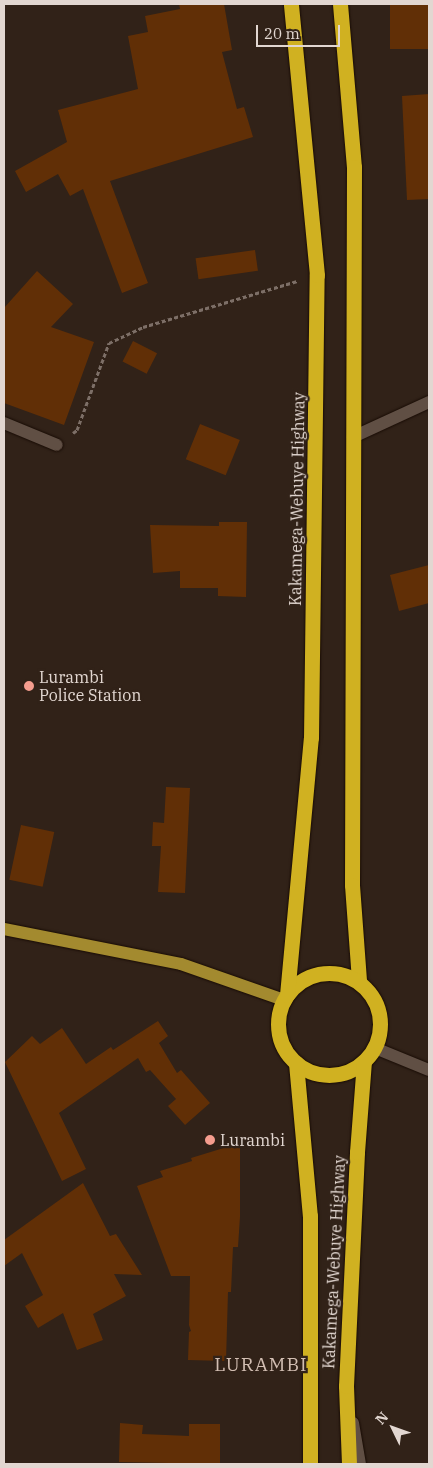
<!DOCTYPE html>
<style>
body{margin:0}
#map{position:relative;width:433px;height:1468px;overflow:hidden;background:#312218;font-family:"IBM Plex Serif",serif}
div>[style]{position:absolute}
[style*='--x']{left:calc(var(--x)*1px);top:calc(var(--y)*1px);width:calc(var(--w)*1px);rotate:calc(var(--a)*1deg)}
.building>*{inset:0;background:#612f06;transform-origin:0 0}
.path>*{height:3px;margin-top:-1.5px;transform-origin:0;background:repeating-linear-gradient(90deg,#7d6f67 0 4px,transparent 0 6.5px)}
.roads{filter:drop-shadow(0 0 1px #180b04) drop-shadow(0 0 1px #180b04)}
.minor>*{height:12px;margin:-6px;padding:0 6px;transform-origin:6px;border-radius:6px;background:#604f44}
.major>*{height:12px;margin:-6px;padding:0 6px;transform-origin:6px;border-radius:6px;background:#a38a2f}
.highway>*{height:15px;margin:-7.5px;padding:0 7.5px;transform-origin:7.5px;border-radius:7.5px;background:#d0b121}
.highway>.ring{margin:-7.5px;padding:0;box-sizing:content-box;background:none;border:15px solid #d0b121;border-radius:50%}
.dots>*{width:14px;height:14px;translate:-50% -50%;box-sizing:border-box;border:2px solid #312218;border-radius:50%}
span{translate:-50% -50%;white-space:nowrap;text-align:center;line-height:1.15;-webkit-text-stroke:4.5px #312218;paint-order:stroke}
.street-label{font-size:16px;color:#e2d7d1}
.poi-label{font-size:16px;color:#e2d7d1}
.left{translate:0 -50%;text-align:left}
.quarter-label{font-size:19px;color:#d2beb2;letter-spacing:1px}
.frame{position:absolute;inset:0;border:5px solid #e2d7d1;pointer-events:none}
.north{position:absolute;left:368px;top:1403px;width:50px;height:50px;-webkit-text-stroke:4px #312218;paint-order:stroke;rotate:312deg;font-size:14px;font-weight:700;line-height:20px;text-align:center;color:#e2d7d1}
.north::after{content:'';display:block;margin:auto;width:18px;height:22px;background:#e2d7d1;clip-path:polygon(50% 0,100% 100%,50% 72%,0 100%)}
.scale{position:absolute;left:256px;top:25px;width:84px;height:22px;box-sizing:border-box;border:2px solid #e2d7d1;border-top:0;padding-left:6px;font-size:15px;line-height:18px;white-space:nowrap;color:#e2d7d1;-webkit-text-stroke:4px #312218;paint-order:stroke}
</style>
<div id="map">
<div class="building">
<div style="clip-path:polygon(179px 4px,224px 4px,232px 50px,222px 52px,237px 109px,244px 107px,253px 137px,110px 181px,148px 283px,122px 293px,83px 189px,70px 196px,58px 174px,26px 192px,15px 171px,67px 142px,58px 110px,138px 89px,128px 36px,148px 32px,145px 16px,180px 9px)"></div>
<div style="left:390px;top:4px;width:39px;height:45px"></div>
<div style="clip-path:polygon(429px 94px,429px 199px,407px 200px,402px 96px)"></div>
<div style="left:255px;top:250px;width:21px;height:60px;rotate:82deg"></div>
<div style="clip-path:polygon(37px 271px,73px 304px,51px 327px,94px 342px,64px 425px,4px 403px,4px 308px)"></div>
<div style="left:133px;top:341px;width:27px;height:23px;rotate:27deg"></div>
<div style="left:200px;top:424px;width:43px;height:38px;rotate:22deg"></div>
<div style="clip-path:polygon(219px 522px,247px 522px,246px 597px,218px 596px,218px 588px,180px 588px,180px 571px,153px 573px,150px 525px,219px 526px)"></div>
<div style="clip-path:polygon(429px 565px,429px 603px,399px 611px,390px 575px)"></div>
<div style="clip-path:polygon(166px 787px,190px 788px,185px 893px,158px 892px,161px 846px,152px 846px,153px 822px,164px 823px)"></div>
<div style="left:21px;top:825px;width:34px;height:56px;rotate:12deg"></div>
<div style="clip-path:polygon(158px 1021px,168px 1036px,159px 1043px,177px 1073px,181px 1070px,210px 1103px,185px 1125px,168px 1106px,176px 1099px,150px 1070px,146px 1072px,138px 1058px,59px 1113px,86px 1169px,62px 1181px,5px 1062px,32px 1036px,40px 1044px,62px 1028px,86px 1064px,111px 1047px,113px 1050px)"></div>
<div style="clip-path:polygon(240px 1143px,240px 1217px,238px 1247px,233px 1247px,231px 1292px,228px 1292px,226px 1361px,188px 1360px,189px 1332px,191px 1331px,189px 1325px,190px 1276px,171px 1276px,137px 1186px,163px 1177px,160px 1171px,192px 1161px,191px 1158px)"></div>
<div style="clip-path:polygon(83px 1183px,110px 1236px,116px 1234px,142px 1275px,114px 1274px,126px 1296px,93px 1314px,103px 1340px,77px 1350px,63px 1313px,38px 1328px,25px 1306px,43px 1295px,22px 1253px,4px 1266px,4px 1240px)"></div>
<div style="clip-path:polygon(120px 1423px,143px 1425px,142px 1434px,189px 1436px,189px 1424px,220px 1424px,220px 1464px,119px 1462px)"></div>
</div>
<div class="path">
<div style="--x:73;--y:433;--w:5;--a:-37"></div>
<div style="--x:77;--y:430;--w:93;--a:-69.8"></div>
<div style="--x:109;--y:343;--w:38;--a:-25"></div>
<div style="--x:143;--y:327;--w:161;--a:-16.6"></div>
</div>
<div class="roads">
<div class="minor">
<div style="--x:4;--y:423;--w:57;--a:22.5"></div>
<div style="--x:353;--y:437;--w:84;--a:-24.7"></div>
<div style="--x:375;--y:1048;--w:58;--a:22.2"></div>
<div style="--x:353;--y:1423;--w:42;--a:80.3"></div>
</div>
<div class="major">
<div style="--x:4;--y:929;--w:180;--a:11.2"></div>
<div style="--x:181;--y:964;--w:109;--a:19.3"></div>
</div>
<div class="highway">
<div style="--x:340;--y:4;--w:164;--a:85.1"></div>
<div style="--x:354;--y:167;--w:718;--a:90.16"></div>
<div style="--x:352;--y:885;--w:96;--a:85.8"></div>
<div class="ring" style="left:278px;top:973px;width:87px;height:87px"></div>
<div style="--x:287;--y:995;--w:258;--a:-84.7"></div>
<div style="--x:311;--y:738;--w:463;--a:-89.3"></div>
<div style="--x:317;--y:275;--w:272;--a:-95.5"></div>
<div style="--x:296;--y:1063;--w:154;--a:84.8"></div>
<div style="--x:310;--y:1216;--w:248;--a:90"></div>
<div style="--x:349;--y:1464;--w:78;--a:-92.2"></div>
<div style="--x:346;--y:1386;--w:234;--a:-87.3"></div>
<div style="--x:357;--y:1152;--w:91;--a:-85.6"></div>
</div>
</div>
<div class="dots">
<div style="left:29px;top:686px;background:#f59d8e"></div>
<div style="left:210px;top:1140px;background:#f59d8e"></div>
</div>
<div class="street-label">
<span style="left:297px;top:499px;rotate:-89deg">Kakamega-Webuye Highway</span>
<span style="left:334px;top:1262px;rotate:-87deg">Kakamega-Webuye Highway</span>
</div>
<div class="poi-label">
<span class="left" style="left:39px;top:686px">Lurambi<br>Police Station</span>
<span class="left" style="left:220px;top:1140px">Lurambi</span>
</div>
<div class="quarter-label">
<span style="left:261px;top:1365px">LURAMBI</span>
</div>
<div class="frame"></div>
<div class="north">N</div>
<div class="scale">20 m</div>
</div>
